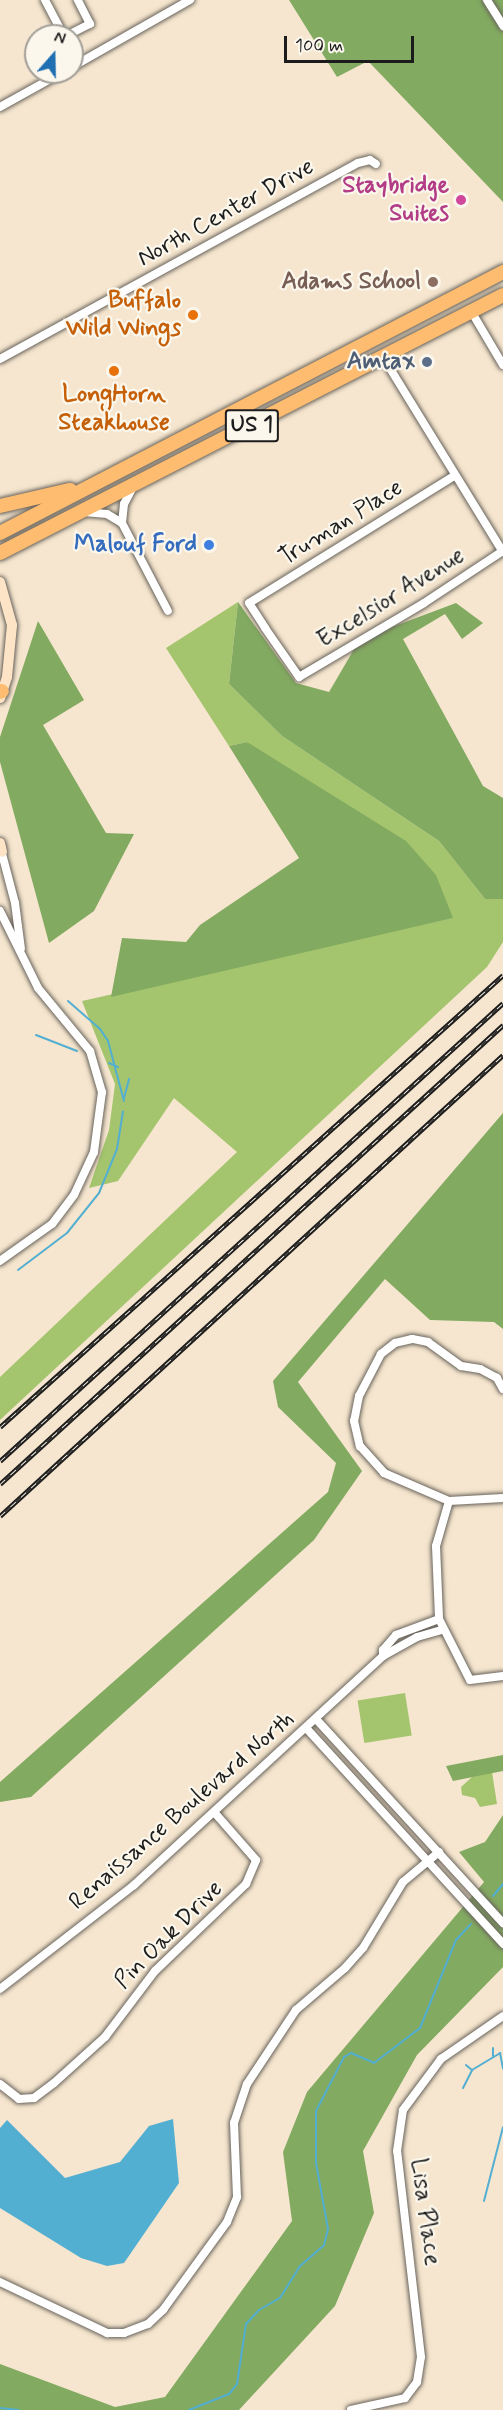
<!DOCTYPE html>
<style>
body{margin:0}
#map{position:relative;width:503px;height:2410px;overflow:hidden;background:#f6e6cf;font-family:Mynerve,sans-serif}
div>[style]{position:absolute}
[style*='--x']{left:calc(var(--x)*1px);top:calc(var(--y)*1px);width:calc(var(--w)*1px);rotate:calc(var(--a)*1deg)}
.green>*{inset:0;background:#a4c56e;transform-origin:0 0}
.forest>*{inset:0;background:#83aa61}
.water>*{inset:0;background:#53afd1}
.stream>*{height:2px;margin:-1px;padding:0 1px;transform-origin:1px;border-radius:1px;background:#53afd1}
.roads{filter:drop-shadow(0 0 2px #68635b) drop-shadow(0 0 2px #68635b)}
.street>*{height:8px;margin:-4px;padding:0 4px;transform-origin:4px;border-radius:4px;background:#fff}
.secondary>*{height:10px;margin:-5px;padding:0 5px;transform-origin:5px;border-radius:5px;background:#fee4c6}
.highway>*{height:14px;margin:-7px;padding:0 7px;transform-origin:7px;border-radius:7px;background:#fdbc70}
.rail>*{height:4.5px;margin-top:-2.25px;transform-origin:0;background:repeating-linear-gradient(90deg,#fbf7ec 0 7px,#1c1c1c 0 14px);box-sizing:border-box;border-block:2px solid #1c1c1c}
.dots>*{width:16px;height:16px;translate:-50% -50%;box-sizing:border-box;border:3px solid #fbf7ec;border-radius:50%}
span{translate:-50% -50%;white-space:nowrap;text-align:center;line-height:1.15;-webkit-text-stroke:4.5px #fbf7ec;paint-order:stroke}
.shield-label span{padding:2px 4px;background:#fbf7ec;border:2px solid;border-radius:4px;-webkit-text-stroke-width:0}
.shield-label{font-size:22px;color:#1c1c1c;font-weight:700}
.hotel-label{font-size:24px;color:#b23c85;font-weight:700}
.right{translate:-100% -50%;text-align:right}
.street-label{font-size:24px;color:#1c1c1c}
.education-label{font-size:24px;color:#785e54;font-weight:700}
.food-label{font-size:24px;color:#c56008;font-weight:700}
.service-label{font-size:24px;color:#4e5e75;font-weight:700}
.shop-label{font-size:24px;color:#366cbe;font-weight:700}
.north{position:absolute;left:24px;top:24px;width:60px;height:60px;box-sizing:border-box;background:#fbf7ec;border:2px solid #a29f99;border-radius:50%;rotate:20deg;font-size:16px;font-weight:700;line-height:24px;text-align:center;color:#1c1c1c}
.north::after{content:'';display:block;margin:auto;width:21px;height:27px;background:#1f6fb2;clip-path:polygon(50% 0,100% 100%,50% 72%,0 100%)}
.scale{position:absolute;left:284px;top:36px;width:130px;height:27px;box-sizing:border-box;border:3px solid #1c1c1c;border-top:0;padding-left:8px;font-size:18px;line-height:21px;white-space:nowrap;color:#1c1c1c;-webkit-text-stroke:4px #fbf7ec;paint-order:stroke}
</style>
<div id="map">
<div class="green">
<div style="clip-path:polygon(238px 602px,229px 684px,282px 736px,439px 841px,485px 899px,503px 899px,503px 942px,487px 967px,0 1420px,0 1377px,237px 1152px,174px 1098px,118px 1181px,89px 1188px,109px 1130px,115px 1084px,82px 1001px,452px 918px,247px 742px,229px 746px,166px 648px)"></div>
<div style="left:405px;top:1693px;width:43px;height:48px;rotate:81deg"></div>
<div style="clip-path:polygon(492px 1772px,497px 1804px,480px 1807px,475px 1798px,462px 1795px,461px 1787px,472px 1777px)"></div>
</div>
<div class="forest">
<div style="clip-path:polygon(289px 0,503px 0,503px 202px,368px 61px,337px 77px)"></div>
<div style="clip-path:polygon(238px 602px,296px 683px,329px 692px,360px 639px,456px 603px,483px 623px,462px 639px,445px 614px,403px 639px,483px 786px,503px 798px,503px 899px,485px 899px,439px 841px,282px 736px,229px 684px)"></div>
<div style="clip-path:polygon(38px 621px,84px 700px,43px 725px,106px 833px,134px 834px,94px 911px,49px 943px,0 762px,0 737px)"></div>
<div style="clip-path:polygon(247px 742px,406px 841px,436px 875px,453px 918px,111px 997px,122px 938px,186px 942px,200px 925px,299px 858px,229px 746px)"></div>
<div style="clip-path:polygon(503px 1113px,503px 1329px,494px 1322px,430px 1320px,385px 1279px,298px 1382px,362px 1471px,314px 1540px,31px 1797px,0 1802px,0 1782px,328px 1492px,336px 1463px,278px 1407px,273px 1381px)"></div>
<div style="clip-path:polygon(503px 1755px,503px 1771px,453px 1781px,446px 1766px)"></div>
<div style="clip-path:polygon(503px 1815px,503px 1967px,417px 2055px,363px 2151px,374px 2213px,335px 2306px,239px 2410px,0 2410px,0 2364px,115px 2407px,165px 2397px,292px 2221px,283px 2152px,307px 2092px,484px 1882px,459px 1852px,485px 1842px)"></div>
</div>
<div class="water">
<div style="clip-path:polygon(173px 2119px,179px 2183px,124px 2263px,107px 2266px,81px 2258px,0 2208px,0 2128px,7px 2120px,65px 2178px,120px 2162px,149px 2126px)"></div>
</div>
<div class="stream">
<div style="--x:68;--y:1001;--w:43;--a:41.2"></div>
<div style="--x:100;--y:1029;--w:14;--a:56"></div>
<div style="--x:108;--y:1041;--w:62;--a:75.1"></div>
<div style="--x:36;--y:1035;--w:44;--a:21.3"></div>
<div style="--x:109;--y:1063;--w:10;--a:24"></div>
<div style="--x:124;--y:1098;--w:20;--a:-75"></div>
<div style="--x:18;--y:1270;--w:61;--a:-37.1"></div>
<div style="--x:67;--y:1233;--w:51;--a:-51.3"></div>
<div style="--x:99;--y:1193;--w:48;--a:-67.8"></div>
<div style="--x:117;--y:1149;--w:38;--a:-81"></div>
<div style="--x:493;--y:1896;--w:16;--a:-50"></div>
<div style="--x:493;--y:2056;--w:8;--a:-90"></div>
<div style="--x:466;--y:2065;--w:8;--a:40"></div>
<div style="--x:472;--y:2070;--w:33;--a:-31"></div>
<div style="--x:500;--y:2053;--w:16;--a:79"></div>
<div style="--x:463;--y:2088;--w:20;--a:-63"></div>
<div style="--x:484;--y:2201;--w:76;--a:-75.6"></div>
<div style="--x:0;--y:2408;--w:19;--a:6"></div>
<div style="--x:189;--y:2410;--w:43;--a:-21.8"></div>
<div style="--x:229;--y:2394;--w:13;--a:-51"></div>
<div style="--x:237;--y:2384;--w:61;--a:-81.5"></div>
<div style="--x:246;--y:2324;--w:19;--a:-47"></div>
<div style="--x:259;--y:2310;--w:24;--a:-30"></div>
<div style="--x:280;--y:2298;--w:36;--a:-58"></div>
<div style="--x:299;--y:2267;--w:33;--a:-41"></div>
<div style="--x:324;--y:2245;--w:16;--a:-76"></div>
<div style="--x:328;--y:2229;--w:67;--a:-100.3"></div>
<div style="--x:316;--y:2163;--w:52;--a:-90"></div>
<div style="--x:316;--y:2111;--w:61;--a:-62.6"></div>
<div style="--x:344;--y:2057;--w:8;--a:-30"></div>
<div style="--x:351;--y:2053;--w:25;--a:23"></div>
<div style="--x:374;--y:2063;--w:58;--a:-37.3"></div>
<div style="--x:420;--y:2028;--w:95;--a:-67.8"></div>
<div style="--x:456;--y:1940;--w:22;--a:-47"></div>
</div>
<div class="roads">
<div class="street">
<div style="--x:45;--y:0;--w:41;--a:62.2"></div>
<div style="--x:487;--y:0;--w:31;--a:58"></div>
<div style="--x:66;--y:36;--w:27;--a:-27"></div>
<div style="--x:90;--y:24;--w:27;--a:-117"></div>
<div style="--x:72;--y:67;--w:136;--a:-29.6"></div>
<div style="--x:0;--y:107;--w:72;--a:-29.1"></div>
<div style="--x:471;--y:311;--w:63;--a:59.3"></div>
<div style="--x:383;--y:357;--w:229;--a:58.4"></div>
<div style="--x:0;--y:359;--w:408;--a:-28.7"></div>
<div style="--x:358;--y:163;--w:12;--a:-14"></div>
<div style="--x:370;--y:160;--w:7;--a:34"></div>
<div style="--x:454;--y:476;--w:241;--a:148.2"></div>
<div style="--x:249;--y:603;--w:30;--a:57"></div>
<div style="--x:265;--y:628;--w:60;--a:55.2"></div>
<div style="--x:299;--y:677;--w:145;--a:-30.6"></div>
<div style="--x:424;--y:603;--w:95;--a:-33.4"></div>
<div style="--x:84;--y:512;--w:23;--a:5"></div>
<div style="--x:107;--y:514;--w:17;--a:31"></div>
<div style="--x:122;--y:523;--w:99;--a:62.4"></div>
<div style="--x:122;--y:523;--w:19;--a:-84"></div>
<div style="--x:124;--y:504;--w:21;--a:-62"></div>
<div style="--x:1;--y:850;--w:55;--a:75.2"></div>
<div style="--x:15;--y:903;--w:46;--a:82.6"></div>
<div style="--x:0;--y:911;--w:86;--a:63.7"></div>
<div style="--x:38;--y:988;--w:82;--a:50.5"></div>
<div style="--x:90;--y:1051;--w:43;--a:73.7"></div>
<div style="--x:102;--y:1092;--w:61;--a:97.6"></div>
<div style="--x:94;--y:1152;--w:47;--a:114.9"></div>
<div style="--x:74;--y:1195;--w:36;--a:127"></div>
<div style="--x:52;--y:1224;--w:64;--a:144.6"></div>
<div style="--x:503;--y:1389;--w:13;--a:-119"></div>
<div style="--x:497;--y:1378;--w:19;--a:-152"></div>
<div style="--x:480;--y:1369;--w:19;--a:-171"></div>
<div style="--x:461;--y:1366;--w:41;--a:-144"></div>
<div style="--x:428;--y:1342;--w:16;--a:-169"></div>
<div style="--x:412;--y:1339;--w:17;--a:167"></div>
<div style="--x:395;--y:1343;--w:18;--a:142"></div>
<div style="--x:381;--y:1354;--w:47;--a:117.6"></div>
<div style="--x:359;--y:1396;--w:25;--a:101"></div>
<div style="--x:354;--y:1421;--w:26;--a:77"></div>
<div style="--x:360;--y:1446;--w:36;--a:48"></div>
<div style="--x:384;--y:1473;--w:71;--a:23.3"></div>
<div style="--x:449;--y:1501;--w:54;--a:-3.2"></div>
<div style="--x:449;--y:1501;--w:47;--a:106.1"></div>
<div style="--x:436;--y:1546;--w:73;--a:87.6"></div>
<div style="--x:439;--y:1619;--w:68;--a:63.1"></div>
<div style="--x:470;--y:1680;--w:33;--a:-7"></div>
<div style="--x:383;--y:1656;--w:6;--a:-90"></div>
<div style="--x:383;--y:1650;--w:20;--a:-49"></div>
<div style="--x:396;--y:1635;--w:46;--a:-20.4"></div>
<div style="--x:316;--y:1719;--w:277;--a:47.5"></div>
<div style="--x:307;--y:1729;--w:291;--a:47.6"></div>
<div style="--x:0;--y:1989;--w:170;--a:-37.8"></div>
<div style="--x:134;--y:1885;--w:338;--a:-42.6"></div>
<div style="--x:383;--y:1656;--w:39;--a:-29"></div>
<div style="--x:417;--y:1637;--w:26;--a:-16"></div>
<div style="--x:0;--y:2084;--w:24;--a:38"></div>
<div style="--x:19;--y:2099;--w:15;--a:-4"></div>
<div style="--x:34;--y:2098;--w:25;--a:-37"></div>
<div style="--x:54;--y:2083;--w:69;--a:-42"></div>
<div style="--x:105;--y:2037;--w:83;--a:-52.9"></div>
<div style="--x:155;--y:1971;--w:126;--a:-43.7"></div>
<div style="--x:246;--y:1884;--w:26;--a:-67"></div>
<div style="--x:256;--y:1860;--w:62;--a:-131.1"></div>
<div style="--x:0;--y:2282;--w:119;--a:25.5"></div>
<div style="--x:107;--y:2333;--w:17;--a:0"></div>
<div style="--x:124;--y:2333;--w:26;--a:-21"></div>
<div style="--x:148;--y:2324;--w:21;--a:-43"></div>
<div style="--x:163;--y:2310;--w:109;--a:-54"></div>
<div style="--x:227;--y:2222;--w:27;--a:-68"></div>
<div style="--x:237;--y:2197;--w:74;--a:-92.3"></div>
<div style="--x:234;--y:2123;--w:41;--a:-71.6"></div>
<div style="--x:247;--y:2084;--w:89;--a:-56.5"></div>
<div style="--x:296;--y:2010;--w:65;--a:-40.6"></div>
<div style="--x:345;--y:1968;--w:27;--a:-48"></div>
<div style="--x:363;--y:1948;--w:77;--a:-58.8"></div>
<div style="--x:403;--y:1882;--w:47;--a:-39.8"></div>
<div style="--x:351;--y:2410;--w:55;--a:-12.5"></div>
<div style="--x:405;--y:2398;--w:20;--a:-53"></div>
<div style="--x:417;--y:2382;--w:25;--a:-81"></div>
<div style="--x:421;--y:2357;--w:207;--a:-96.6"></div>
<div style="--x:397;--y:2151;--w:41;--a:-81.7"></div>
<div style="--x:403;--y:2110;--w:64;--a:-53.3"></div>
<div style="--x:441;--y:2059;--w:75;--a:-34.7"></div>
</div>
<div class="secondary">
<div style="--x:0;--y:582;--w:45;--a:74.4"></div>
<div style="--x:12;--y:625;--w:52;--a:95.5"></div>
<div style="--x:7;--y:677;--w:22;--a:108"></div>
<div style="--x:0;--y:843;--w:9;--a:77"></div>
</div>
<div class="highway">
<div style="--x:0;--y:506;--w:72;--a:-12.9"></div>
<div style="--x:0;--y:533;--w:567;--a:-27.42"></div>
<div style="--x:0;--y:553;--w:565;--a:-27.15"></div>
<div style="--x:0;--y:692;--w:2;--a:-27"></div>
</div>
</div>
<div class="rail">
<div style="--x:0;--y:1427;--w:676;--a:-41.94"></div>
<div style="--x:0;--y:1461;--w:680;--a:-42.32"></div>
<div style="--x:0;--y:1484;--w:681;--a:-42.38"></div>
<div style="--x:0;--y:1516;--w:682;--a:-42.51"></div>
</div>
<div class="dots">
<div style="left:461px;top:200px;background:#d1479c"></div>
<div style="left:433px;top:282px;background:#8d6e63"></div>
<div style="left:193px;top:315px;background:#e8710a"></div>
<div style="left:427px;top:362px;background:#5c6f8a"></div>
<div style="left:114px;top:371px;background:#e8710a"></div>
<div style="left:209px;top:545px;background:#3f7fe0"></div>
</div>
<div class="shield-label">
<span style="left:252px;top:426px">US 1</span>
</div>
<div class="hotel-label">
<span class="right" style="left:449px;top:200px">Staybridge<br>Suites</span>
</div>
<div class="street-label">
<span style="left:226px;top:213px;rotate:-29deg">North Center Drive</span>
<span style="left:341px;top:523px;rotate:-32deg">Truman Place</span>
<span style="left:391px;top:598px;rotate:-32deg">Excelsior Avenue</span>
<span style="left:182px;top:1811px;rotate:-41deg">Renaissance Boulevard North</span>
<span style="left:169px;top:1935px;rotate:-45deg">Pin Oak Drive</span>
<span style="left:425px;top:2212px;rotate:82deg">Lisa Place</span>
</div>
<div class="education-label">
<span class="right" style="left:421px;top:282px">Adams School</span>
</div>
<div class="food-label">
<span class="right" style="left:181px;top:315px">Buffalo<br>Wild Wings</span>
<span style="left:114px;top:409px">LongHorn<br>Steakhouse</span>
</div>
<div class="service-label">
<span class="right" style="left:415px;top:362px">Amtax</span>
</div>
<div class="shop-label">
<span class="right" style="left:197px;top:545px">Malouf Ford</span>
</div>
<div class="north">N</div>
<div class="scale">100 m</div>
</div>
